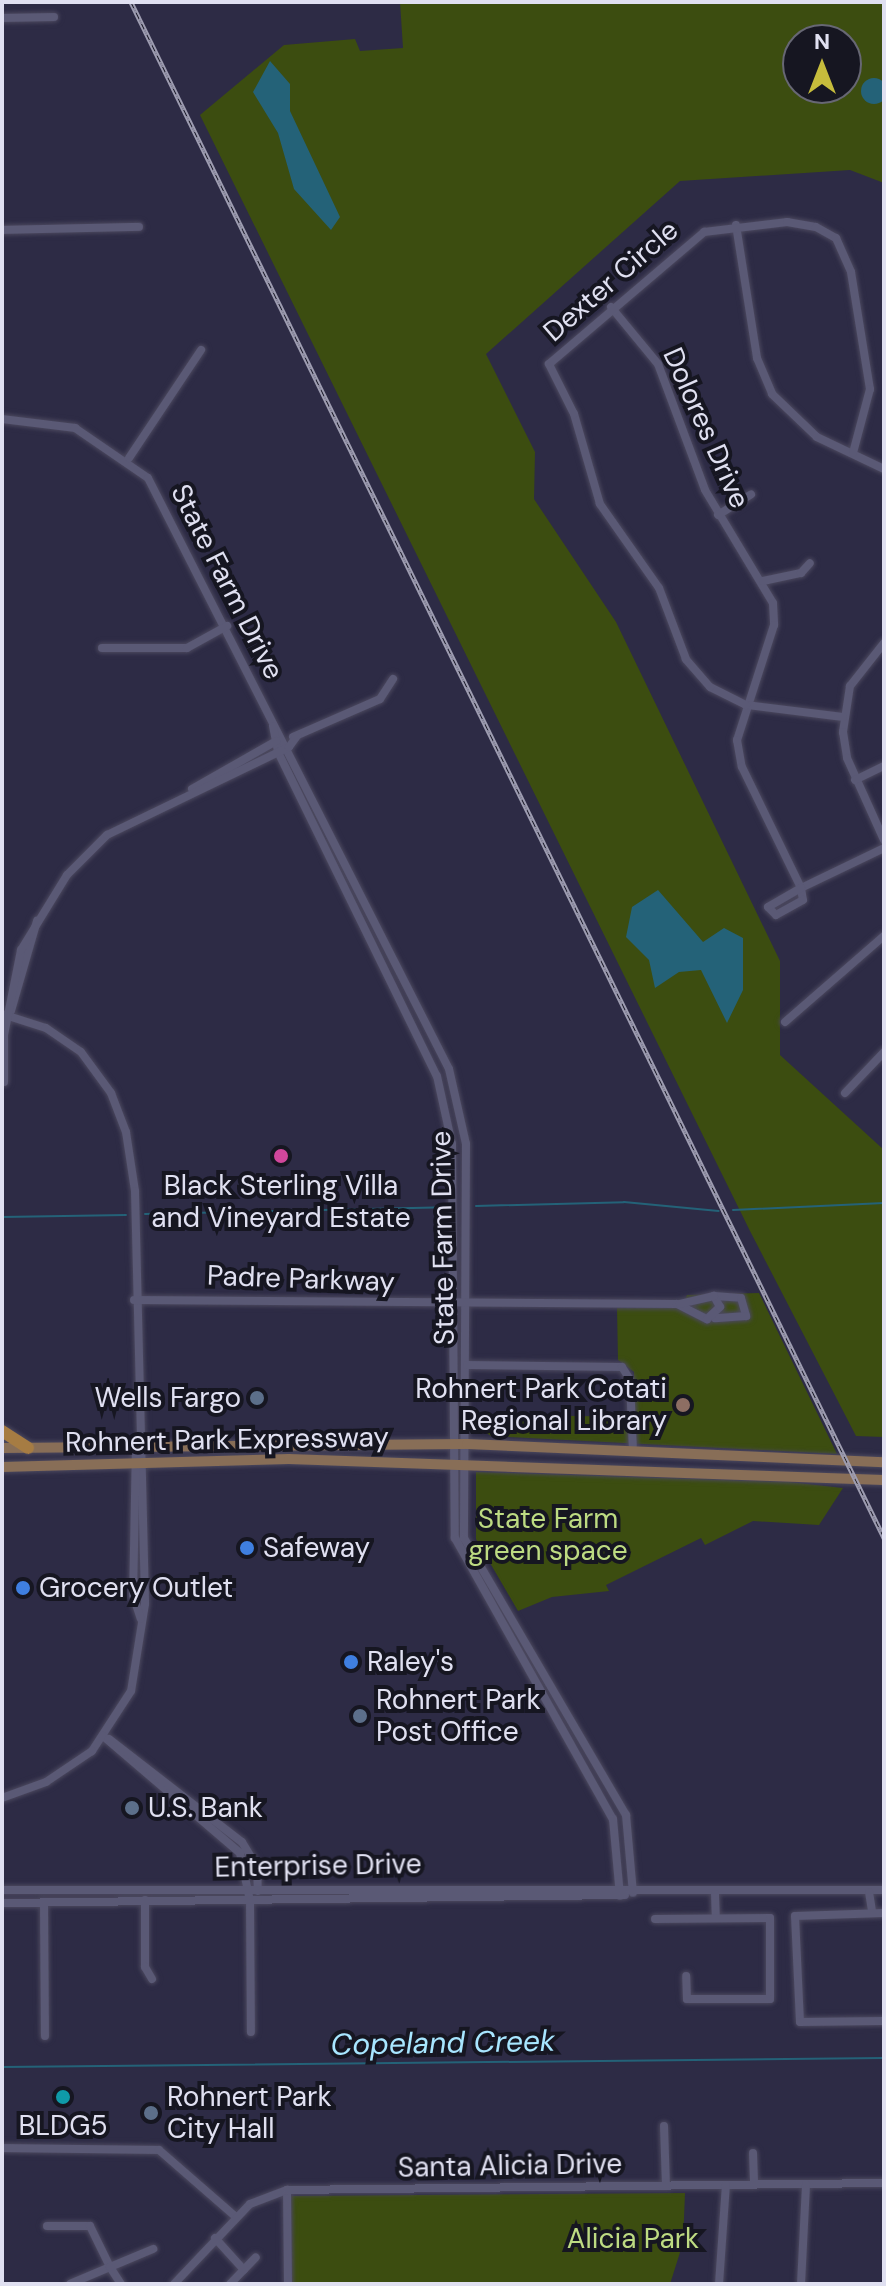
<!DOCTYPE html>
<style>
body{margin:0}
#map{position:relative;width:886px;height:2286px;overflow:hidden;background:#2d2b45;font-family:"DM Sans",sans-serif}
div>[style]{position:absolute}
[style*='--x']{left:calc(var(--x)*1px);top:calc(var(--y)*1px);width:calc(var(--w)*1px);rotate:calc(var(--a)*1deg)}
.green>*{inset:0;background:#3c4d10}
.water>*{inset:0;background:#246278}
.round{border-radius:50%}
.stream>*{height:2px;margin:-1px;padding:0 1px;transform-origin:1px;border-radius:1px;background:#246278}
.roads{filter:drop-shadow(0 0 2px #4b485e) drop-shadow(0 0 2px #4b485e)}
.minor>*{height:8px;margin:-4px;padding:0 4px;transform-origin:4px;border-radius:4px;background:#5a5975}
.major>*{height:10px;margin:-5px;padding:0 5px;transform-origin:5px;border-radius:5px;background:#886e57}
.highway>*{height:12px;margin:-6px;padding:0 6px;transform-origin:6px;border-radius:6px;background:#a67c43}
.rail>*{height:5px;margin-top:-2.5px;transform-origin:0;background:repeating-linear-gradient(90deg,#161621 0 6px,#9e9db1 0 12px);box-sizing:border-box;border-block:2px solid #9e9db1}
.dots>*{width:22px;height:22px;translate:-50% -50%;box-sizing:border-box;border:4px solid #161621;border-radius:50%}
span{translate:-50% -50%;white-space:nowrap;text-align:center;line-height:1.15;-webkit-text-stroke:8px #161621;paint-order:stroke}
.street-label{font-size:28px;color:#e0e0f1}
.poi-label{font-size:28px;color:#e0e0f1}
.right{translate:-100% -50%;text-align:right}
.left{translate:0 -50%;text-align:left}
.park-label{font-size:28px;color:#bddb82}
.water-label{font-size:30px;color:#a8e6ff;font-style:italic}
.frame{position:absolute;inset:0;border:4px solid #e0e0f1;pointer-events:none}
.north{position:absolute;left:782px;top:24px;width:80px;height:80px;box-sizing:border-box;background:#161621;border:2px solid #676774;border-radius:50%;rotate:0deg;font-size:22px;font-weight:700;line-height:32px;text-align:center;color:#e0e0f1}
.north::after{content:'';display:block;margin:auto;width:28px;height:36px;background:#c6bc3c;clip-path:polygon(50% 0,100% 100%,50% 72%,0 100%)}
</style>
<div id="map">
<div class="green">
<div style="clip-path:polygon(evenodd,400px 2px,884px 2px,884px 183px,850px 170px,680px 181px,486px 354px,535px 452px,534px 499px,616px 622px,780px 961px,780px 1055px,884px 1150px,884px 1437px,856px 1436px,750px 1231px,200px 115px,284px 45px,355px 39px,360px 51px,403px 48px,400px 2px,798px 40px,846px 40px,846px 88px,798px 88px,798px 40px)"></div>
<div style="clip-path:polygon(759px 1293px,837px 1454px,491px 1436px,472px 1423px,471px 1414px,633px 1417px,634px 1372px,618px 1360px,617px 1308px,681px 1308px,687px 1295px)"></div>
<div style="clip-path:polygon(476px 1472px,789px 1482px,843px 1488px,819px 1525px,753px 1521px,705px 1545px,701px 1538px,606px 1585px,609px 1591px,552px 1597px,518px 1611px,476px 1539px)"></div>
<div style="clip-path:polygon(685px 2193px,683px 2243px,670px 2284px,292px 2284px,290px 2196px)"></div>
</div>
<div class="water">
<div style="clip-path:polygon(270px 61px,290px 84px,290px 111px,340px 217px,331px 230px,294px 189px,278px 133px,253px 92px)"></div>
<div class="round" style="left:861px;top:78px;width:26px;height:26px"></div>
<div style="clip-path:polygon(658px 890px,703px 942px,724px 928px,743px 938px,743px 990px,727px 1023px,701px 970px,679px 972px,655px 988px,649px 960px,626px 937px,632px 907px)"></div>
</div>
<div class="stream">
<div style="--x:476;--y:1206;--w:148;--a:-1.5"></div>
<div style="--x:624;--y:1202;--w:95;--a:5.4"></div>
<div style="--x:733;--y:1210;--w:151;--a:-2.7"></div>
<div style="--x:145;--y:1214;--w:301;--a:-1.3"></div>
<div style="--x:2;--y:1217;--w:124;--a:-0.9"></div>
<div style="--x:2;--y:2067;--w:882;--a:-0.58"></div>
</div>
<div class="roads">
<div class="minor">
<div style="--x:2;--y:18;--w:52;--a:-1.1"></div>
<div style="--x:736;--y:225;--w:135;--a:81"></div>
<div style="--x:757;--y:358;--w:39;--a:67"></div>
<div style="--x:772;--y:394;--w:62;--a:43.7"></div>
<div style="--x:817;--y:437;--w:74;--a:25.5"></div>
<div style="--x:2;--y:230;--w:137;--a:-1.3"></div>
<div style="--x:611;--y:307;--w:74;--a:50.5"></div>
<div style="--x:658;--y:364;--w:134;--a:69.5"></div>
<div style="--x:705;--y:490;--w:132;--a:59"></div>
<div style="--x:773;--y:603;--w:22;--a:87"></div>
<div style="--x:774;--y:625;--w:121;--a:107.8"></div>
<div style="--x:737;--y:740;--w:27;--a:80"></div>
<div style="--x:742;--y:767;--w:135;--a:64"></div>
<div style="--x:801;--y:888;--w:92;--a:-25.7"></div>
<div style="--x:2;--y:419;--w:74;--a:7"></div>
<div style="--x:75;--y:428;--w:88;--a:34.4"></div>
<div style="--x:148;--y:478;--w:663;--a:63.01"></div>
<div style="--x:449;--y:1069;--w:77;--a:77.2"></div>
<div style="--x:466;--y:1144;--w:394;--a:90.3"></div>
<div style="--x:464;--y:1538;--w:321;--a:59.7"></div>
<div style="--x:626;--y:1815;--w:78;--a:84.9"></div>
<div style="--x:129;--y:458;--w:130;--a:-56.3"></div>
<div style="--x:718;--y:515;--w:39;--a:-32"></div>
<div style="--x:763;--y:581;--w:39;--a:-12"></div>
<div style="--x:801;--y:573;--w:13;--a:-48"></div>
<div style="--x:884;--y:643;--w:55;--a:128.3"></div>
<div style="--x:850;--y:686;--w:47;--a:98.7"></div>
<div style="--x:843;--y:732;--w:26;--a:81"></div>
<div style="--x:847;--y:758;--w:90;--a:65.7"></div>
<div style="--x:102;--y:648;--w:85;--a:0"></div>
<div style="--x:187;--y:648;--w:46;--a:-28.8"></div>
<div style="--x:843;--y:717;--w:98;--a:-172.9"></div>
<div style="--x:746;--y:705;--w:40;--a:-153.4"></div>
<div style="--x:710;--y:687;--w:37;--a:-131"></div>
<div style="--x:686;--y:659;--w:76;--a:-110.8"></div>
<div style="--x:659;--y:588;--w:103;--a:-125.1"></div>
<div style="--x:600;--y:504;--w:94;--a:-106.1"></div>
<div style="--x:574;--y:414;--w:56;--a:-116.6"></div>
<div style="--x:549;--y:364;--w:204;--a:-40.4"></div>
<div style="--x:704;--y:232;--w:84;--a:-6.9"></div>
<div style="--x:787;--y:222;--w:29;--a:10"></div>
<div style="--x:816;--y:227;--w:23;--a:29"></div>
<div style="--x:836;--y:238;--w:37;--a:66"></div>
<div style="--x:851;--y:272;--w:119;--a:80.8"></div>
<div style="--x:870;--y:389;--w:66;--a:104.9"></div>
<div style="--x:273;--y:726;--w:26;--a:79"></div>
<div style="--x:278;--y:752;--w:361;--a:63.9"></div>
<div style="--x:437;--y:1076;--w:70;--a:77.6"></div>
<div style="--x:452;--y:1144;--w:394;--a:89.6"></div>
<div style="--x:455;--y:1538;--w:322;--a:60.7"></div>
<div style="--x:613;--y:1819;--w:77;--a:84.8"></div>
<div style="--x:293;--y:737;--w:95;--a:-23.6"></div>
<div style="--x:380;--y:699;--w:24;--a:-57"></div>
<div style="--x:855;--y:780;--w:32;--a:-26"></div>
<div style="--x:192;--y:789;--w:97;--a:-29.7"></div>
<div style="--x:801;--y:888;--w:12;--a:81"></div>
<div style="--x:803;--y:900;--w:31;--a:151"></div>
<div style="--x:776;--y:915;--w:11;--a:-135"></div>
<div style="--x:768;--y:907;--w:38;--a:-30"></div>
<div style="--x:11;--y:1011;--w:94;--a:-73.9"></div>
<div style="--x:2;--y:1014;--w:46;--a:17.7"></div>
<div style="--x:46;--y:1028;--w:42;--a:34.4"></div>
<div style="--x:81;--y:1052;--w:51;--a:53.8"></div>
<div style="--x:111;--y:1093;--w:42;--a:69"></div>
<div style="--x:126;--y:1132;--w:60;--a:81.3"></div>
<div style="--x:135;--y:1191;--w:413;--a:88.6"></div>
<div style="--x:145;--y:1604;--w:88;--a:99.1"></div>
<div style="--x:131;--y:1691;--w:72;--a:123"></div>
<div style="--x:92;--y:1751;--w:55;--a:146"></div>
<div style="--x:46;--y:1782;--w:47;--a:160"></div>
<div style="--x:785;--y:1022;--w:131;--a:-41"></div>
<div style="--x:4;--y:1082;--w:47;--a:-90"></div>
<div style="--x:4;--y:1035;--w:87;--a:-78.7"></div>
<div style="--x:21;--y:950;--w:88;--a:-58.5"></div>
<div style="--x:67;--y:875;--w:57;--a:-45"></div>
<div style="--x:107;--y:835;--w:202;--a:-25.8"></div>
<div style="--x:289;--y:747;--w:14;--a:-54"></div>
<div style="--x:845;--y:1093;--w:57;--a:-46.4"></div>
<div style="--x:714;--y:1296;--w:27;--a:4"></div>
<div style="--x:741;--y:1298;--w:19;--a:74"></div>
<div style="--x:746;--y:1316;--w:31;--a:176"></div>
<div style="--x:134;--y:1300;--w:543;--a:0.42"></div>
<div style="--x:677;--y:1304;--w:34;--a:27"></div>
<div style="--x:707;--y:1319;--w:18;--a:-43"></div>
<div style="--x:720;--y:1307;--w:13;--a:-119"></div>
<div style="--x:714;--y:1296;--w:35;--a:167"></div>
<div style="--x:467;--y:1365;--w:155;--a:0.7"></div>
<div style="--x:622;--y:1367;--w:15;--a:58"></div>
<div style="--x:630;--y:1380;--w:71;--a:87.6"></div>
<div style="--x:136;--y:1444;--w:151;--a:91.1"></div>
<div style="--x:133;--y:1595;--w:25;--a:72"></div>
<div style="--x:103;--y:1736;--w:180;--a:40.5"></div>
<div style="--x:240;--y:1853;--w:49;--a:78.2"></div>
<div style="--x:250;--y:1901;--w:131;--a:89.6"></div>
<div style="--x:109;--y:1739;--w:168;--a:37.8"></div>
<div style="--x:242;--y:1842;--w:29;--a:59"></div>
<div style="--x:257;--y:1867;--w:24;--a:88"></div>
<div style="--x:2;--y:1890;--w:882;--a:0"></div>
<div style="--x:869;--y:1892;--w:19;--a:81"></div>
<div style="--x:715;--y:1894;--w:24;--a:88"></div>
<div style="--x:145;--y:1900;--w:67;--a:90"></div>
<div style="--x:145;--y:1967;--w:14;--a:60"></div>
<div style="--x:44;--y:1902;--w:134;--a:89.6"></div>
<div style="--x:2;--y:1903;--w:623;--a:-0.74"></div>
<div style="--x:884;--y:1913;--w:89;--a:178.1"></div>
<div style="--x:795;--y:1916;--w:106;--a:87.3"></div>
<div style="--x:800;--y:2022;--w:84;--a:-0.7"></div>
<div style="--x:655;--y:1919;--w:115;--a:-0.5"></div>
<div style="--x:770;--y:1918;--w:81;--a:90"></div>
<div style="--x:770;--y:1999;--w:83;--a:180"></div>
<div style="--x:687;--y:1999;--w:23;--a:-92"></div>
<div style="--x:664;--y:2126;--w:60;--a:88.1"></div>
<div style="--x:2;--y:2148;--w:157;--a:0.7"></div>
<div style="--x:159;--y:2150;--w:102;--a:41"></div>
<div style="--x:753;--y:2153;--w:32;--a:88"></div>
<div style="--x:287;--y:2190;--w:94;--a:89.4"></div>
<div style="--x:47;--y:2226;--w:43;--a:0"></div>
<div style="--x:90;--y:2226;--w:46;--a:64"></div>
<div style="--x:110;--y:2267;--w:43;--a:157"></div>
<div style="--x:215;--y:2238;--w:43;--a:47.8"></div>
<div style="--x:121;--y:2284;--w:20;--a:-123"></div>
<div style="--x:110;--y:2267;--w:47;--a:-22.7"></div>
<div style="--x:174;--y:2284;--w:110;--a:-46.5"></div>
<div style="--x:250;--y:2204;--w:40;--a:-21"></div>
<div style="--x:287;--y:2190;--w:597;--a:-0.67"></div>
<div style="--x:230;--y:2284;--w:37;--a:-46"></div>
<div style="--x:719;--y:2284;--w:99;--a:-86"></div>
<div style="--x:801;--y:2284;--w:100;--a:-87.1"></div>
</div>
<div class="major">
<div style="--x:2;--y:1448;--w:465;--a:-0.5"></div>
<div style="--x:467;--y:1444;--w:417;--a:2.5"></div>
<div style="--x:2;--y:1467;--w:287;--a:-1.6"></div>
<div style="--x:289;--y:1459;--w:595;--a:2.02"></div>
</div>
<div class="highway">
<div style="--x:2;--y:1431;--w:31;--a:33"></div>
</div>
</div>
<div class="rail">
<div style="--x:131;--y:2;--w:1711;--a:63.88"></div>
</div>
<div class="dots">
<div style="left:281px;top:1156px;background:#d1479c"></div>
<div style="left:257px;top:1398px;background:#5c6f8a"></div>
<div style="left:683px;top:1405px;background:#8d6e63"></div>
<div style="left:247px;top:1548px;background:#3f7fe0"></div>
<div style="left:23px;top:1588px;background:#3f7fe0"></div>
<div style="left:351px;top:1662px;background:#3f7fe0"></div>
<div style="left:360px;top:1716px;background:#5c6f8a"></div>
<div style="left:132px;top:1808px;background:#5c6f8a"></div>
<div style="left:63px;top:2097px;background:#0f9aa8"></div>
<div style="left:151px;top:2113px;background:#5c6f8a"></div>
</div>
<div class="street-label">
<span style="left:611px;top:281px;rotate:-41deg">Dexter Circle</span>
<span style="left:706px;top:428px;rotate:66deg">Dolores Drive</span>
<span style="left:227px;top:582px;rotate:63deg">State Farm Drive</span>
<span style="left:443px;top:1238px;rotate:-91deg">State Farm Drive</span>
<span style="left:301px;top:1279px;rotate:2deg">Padre Parkway</span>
<span style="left:227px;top:1440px;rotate:-1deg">Rohnert Park Expressway</span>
<span style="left:318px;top:1866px;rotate:-1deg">Enterprise Drive</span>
<span style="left:510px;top:2166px;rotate:-1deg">Santa Alicia Drive</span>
</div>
<div class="poi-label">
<span style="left:281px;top:1202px">Black Sterling Villa<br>and Vineyard Estate</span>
<span class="right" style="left:667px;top:1405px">Rohnert Park Cotati<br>Regional Library</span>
<span class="right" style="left:241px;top:1398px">Wells Fargo</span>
<span class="left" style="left:263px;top:1548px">Safeway</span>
<span class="left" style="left:39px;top:1588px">Grocery Outlet</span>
<span class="left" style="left:367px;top:1662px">Raley's</span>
<span class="left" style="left:376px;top:1716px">Rohnert Park<br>Post Office</span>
<span class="left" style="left:148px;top:1808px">U.S. Bank</span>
<span class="left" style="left:167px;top:2113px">Rohnert Park<br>City Hall</span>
<span style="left:63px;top:2126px">BLDG5</span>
</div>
<div class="park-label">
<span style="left:548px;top:1535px">State Farm<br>green space</span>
<span style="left:633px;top:2239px">Alicia Park</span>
</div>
<div class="water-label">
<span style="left:443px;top:2043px;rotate:-1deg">Copeland Creek</span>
</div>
<div class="frame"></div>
<div class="north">N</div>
</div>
